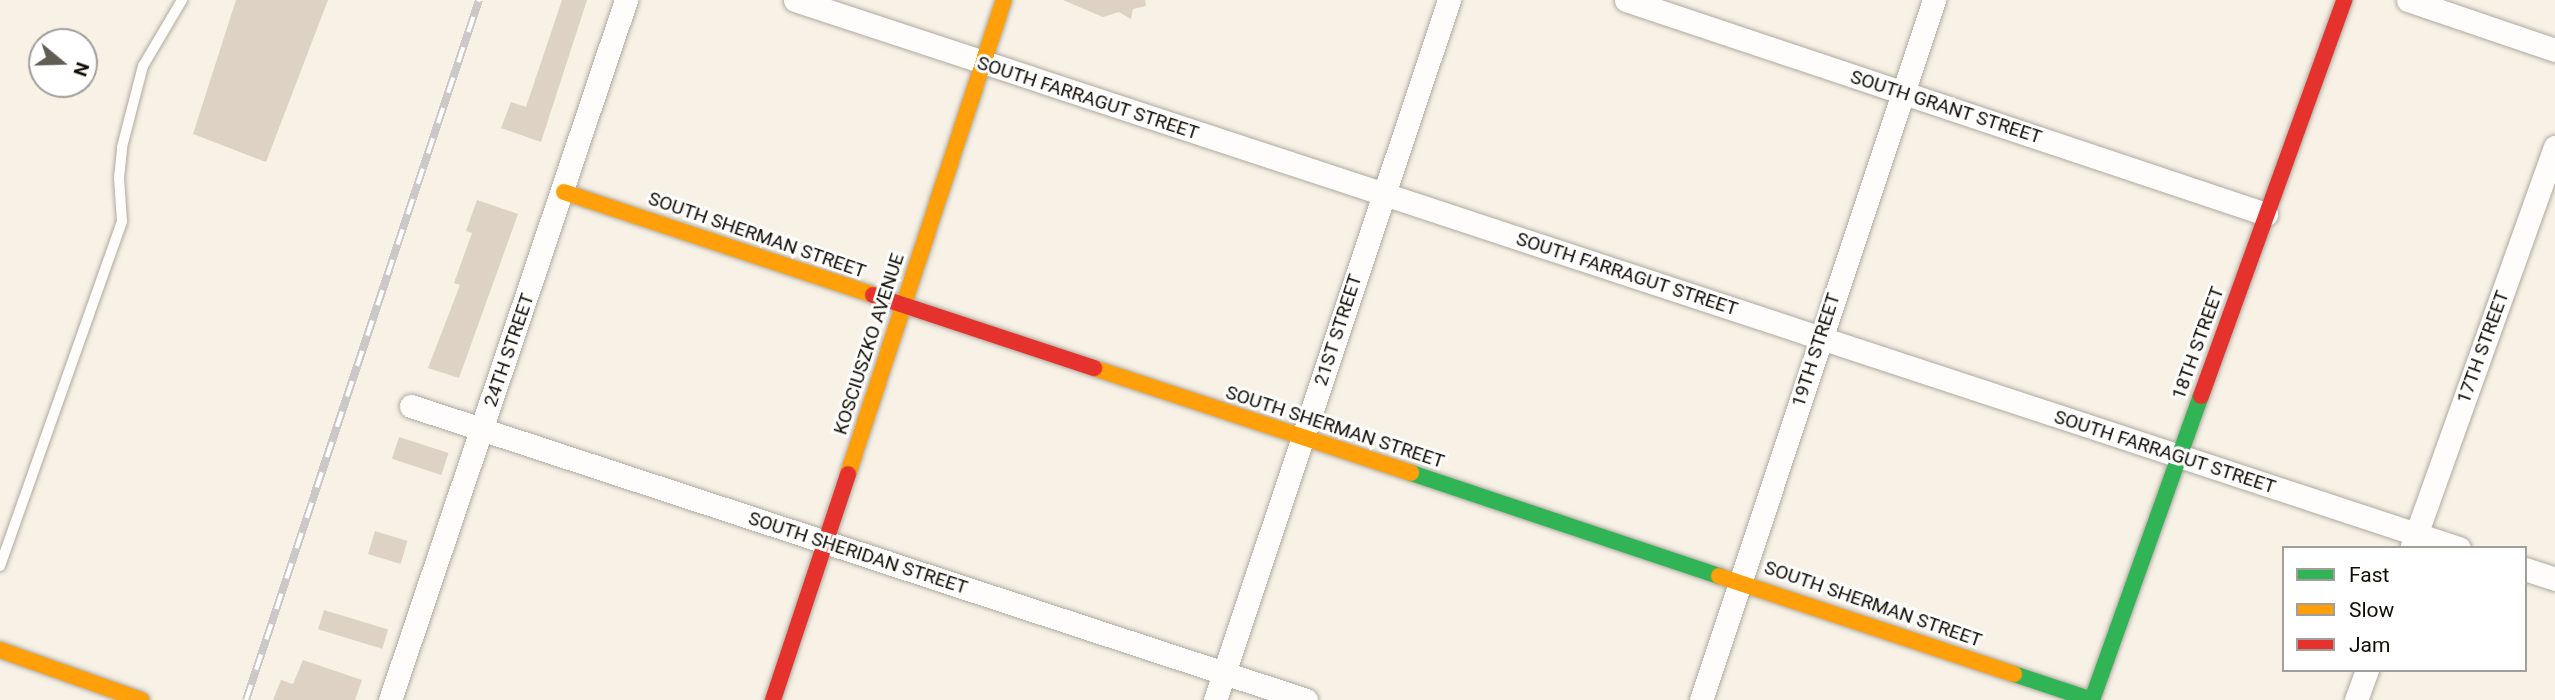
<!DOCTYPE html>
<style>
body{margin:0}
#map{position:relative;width:2555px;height:700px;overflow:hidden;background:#f7f1e6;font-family:Roboto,sans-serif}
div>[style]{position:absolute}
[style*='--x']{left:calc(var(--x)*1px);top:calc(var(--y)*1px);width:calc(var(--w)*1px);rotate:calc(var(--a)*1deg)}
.building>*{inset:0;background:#ddd2c3;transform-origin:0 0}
.roads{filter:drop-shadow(0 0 2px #afaaa0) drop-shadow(0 0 2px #afaaa0)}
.lane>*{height:10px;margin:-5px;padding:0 5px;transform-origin:5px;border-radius:5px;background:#fefdfb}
.street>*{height:23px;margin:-11.5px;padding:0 11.5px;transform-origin:11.5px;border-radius:11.5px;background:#fefdfb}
.fast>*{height:16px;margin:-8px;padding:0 8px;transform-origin:8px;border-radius:8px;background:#30b455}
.slow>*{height:16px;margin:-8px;padding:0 8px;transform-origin:8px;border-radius:8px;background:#ff9f0a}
.jam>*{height:16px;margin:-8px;padding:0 8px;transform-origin:8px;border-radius:8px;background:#e5322d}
.rail>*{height:8px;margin-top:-4px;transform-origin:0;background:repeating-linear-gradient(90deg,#fff 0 16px,#cbc9c7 0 32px);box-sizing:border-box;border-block:2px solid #cbc9c7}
span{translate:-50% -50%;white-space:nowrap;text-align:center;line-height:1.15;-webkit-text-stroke:6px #fff;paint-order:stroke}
.street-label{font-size:19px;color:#120e05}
.legend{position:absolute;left:2282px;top:546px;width:245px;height:126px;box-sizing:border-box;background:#fff;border:2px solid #a09f9b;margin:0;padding:9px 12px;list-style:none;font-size:21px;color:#120e05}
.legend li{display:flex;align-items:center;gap:14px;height:35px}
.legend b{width:35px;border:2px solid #a09f9b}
.north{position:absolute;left:28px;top:28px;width:70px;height:70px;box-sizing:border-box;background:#fff;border:2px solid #a09f9b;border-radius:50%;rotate:109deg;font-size:19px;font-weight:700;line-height:28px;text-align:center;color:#120e05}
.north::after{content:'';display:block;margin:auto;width:24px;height:32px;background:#625d54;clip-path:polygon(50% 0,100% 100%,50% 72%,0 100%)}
</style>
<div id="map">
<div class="building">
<div style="clip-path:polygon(236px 0,328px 0,266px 162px,193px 134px)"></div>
<div style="clip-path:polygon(562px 0,587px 0,541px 142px,501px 128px,511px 102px,526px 107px)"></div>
<div style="clip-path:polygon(1063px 0,1145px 0,1146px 6px,1133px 9px,1131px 19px,1119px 12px,1103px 17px)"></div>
<div style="clip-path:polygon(477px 200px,518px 214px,459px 378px,428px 368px,460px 285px,454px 283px,472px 233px,466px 231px)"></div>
<div style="left:399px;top:437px;width:52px;height:23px;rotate:18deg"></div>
<div style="left:375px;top:531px;width:34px;height:24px;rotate:17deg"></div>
<div style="left:324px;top:610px;width:67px;height:20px;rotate:17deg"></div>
<div style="clip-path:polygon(303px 660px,362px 680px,355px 700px,273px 700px,281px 680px,293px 684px)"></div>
</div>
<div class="roads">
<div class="lane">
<div style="--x:0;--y:566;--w:366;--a:-70.5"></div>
<div style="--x:122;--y:221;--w:43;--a:-94"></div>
<div style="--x:119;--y:178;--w:31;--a:-84"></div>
<div style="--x:122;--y:147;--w:84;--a:-75.5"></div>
<div style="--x:143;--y:66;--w:77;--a:-59.4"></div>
</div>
<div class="street">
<div style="--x:795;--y:0;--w:1752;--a:18.23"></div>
<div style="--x:1626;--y:0;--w:675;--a:18.49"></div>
<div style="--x:2408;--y:0;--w:155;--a:18.8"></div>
<div style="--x:411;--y:406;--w:942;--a:18.18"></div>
<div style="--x:2412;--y:546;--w:424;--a:-70.3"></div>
<div style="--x:2525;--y:569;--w:32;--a:18"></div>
<div style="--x:390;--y:700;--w:739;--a:-71.37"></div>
<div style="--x:1215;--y:700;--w:738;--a:-71.52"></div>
<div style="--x:1701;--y:700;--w:738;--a:-71.59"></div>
<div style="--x:2356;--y:700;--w:32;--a:-70"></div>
</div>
<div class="fast">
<div style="--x:1411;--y:473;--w:325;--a:18.5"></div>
<div style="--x:2014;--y:674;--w:82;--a:18.4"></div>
<div style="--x:2092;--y:700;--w:323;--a:-70.3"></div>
</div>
<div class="slow">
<div style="--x:564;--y:192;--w:326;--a:18.4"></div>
<div style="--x:1094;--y:368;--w:334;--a:18.3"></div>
<div style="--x:848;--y:474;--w:499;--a:-71.8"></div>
<div style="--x:1719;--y:576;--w:311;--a:18.4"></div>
<div style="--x:0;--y:650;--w:150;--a:19.5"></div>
</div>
<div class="jam">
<div style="--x:873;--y:295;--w:233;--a:18.3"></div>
<div style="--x:2201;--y:396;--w:421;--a:-70.1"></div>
<div style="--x:773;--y:700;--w:238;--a:-71.6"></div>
</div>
</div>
<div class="rail">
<div style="--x:246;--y:700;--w:738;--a:-71.59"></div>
</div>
<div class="street-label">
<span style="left:1088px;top:98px;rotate:18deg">SOUTH FARRAGUT STREET</span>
<span style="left:1946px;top:107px;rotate:18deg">SOUTH GRANT STREET</span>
<span style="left:757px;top:235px;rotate:19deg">SOUTH SHERMAN STREET</span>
<span style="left:1627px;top:274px;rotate:18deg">SOUTH FARRAGUT STREET</span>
<span style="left:1338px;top:330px;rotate:-72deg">21ST STREET</span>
<span style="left:2198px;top:343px;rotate:-70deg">18TH STREET</span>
<span style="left:869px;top:344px;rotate:-72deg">KOSCIUSZKO AVENUE</span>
<span style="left:2483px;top:347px;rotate:-70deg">17TH STREET</span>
<span style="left:509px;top:350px;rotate:-71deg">24TH STREET</span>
<span style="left:1816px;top:350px;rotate:-72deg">19TH STREET</span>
<span style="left:1335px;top:427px;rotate:18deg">SOUTH SHERMAN STREET</span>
<span style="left:2165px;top:452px;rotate:18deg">SOUTH FARRAGUT STREET</span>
<span style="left:858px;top:553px;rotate:18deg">SOUTH SHERIDAN STREET</span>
<span style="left:1873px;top:604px;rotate:19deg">SOUTH SHERMAN STREET</span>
</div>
<ul class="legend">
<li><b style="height:9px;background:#30b455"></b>Fast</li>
<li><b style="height:9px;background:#ff9f0a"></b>Slow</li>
<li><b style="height:9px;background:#e5322d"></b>Jam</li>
</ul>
<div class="north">N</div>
</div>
